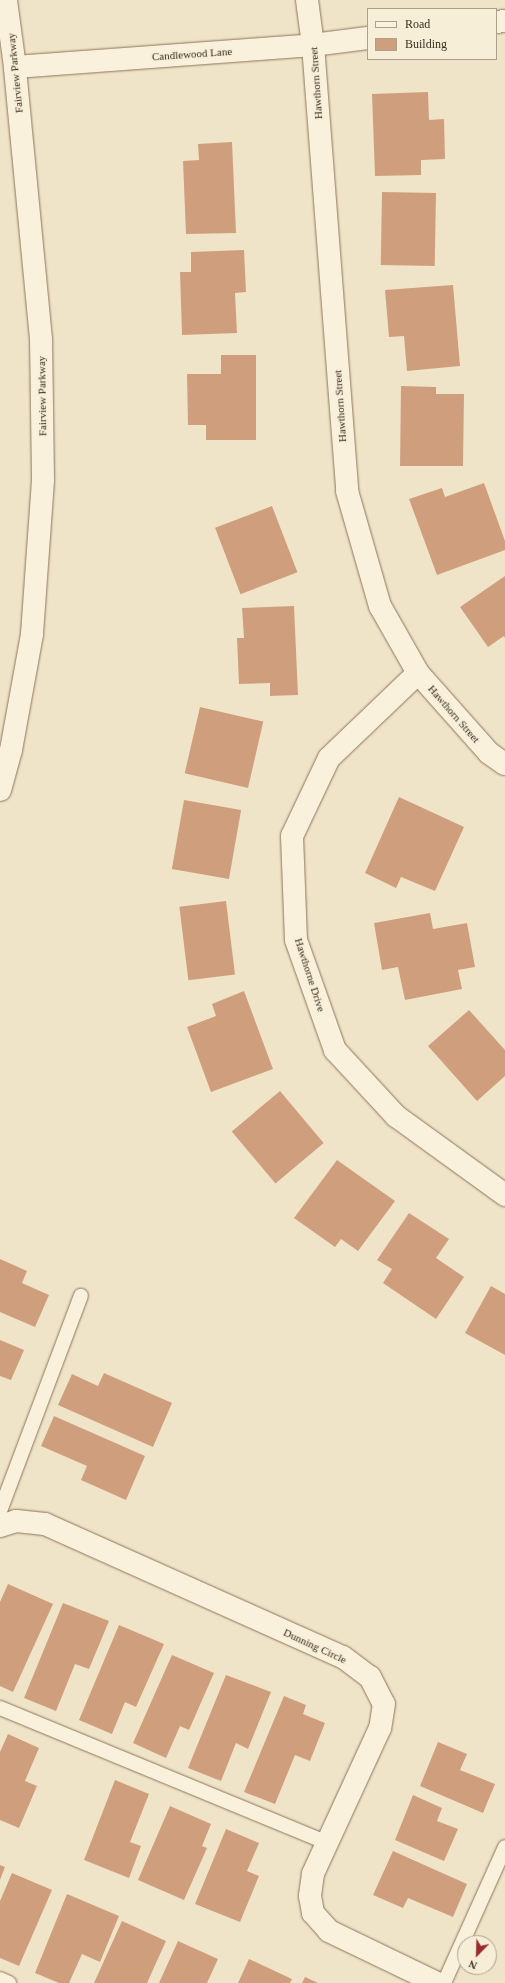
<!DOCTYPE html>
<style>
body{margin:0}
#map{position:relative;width:505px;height:1983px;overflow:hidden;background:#f0e4c8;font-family:Georgia,serif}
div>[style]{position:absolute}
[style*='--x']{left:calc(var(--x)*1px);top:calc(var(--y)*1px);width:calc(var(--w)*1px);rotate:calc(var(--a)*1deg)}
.building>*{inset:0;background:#cf9f7d;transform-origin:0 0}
.roads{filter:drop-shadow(0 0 1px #8d765c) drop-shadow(0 0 1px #8d765c)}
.lane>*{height:14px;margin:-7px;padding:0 7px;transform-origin:7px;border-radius:7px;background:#faf1dc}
.street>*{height:22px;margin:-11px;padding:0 11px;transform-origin:11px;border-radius:11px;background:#faf1dc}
.secondary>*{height:22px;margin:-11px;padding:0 11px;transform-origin:11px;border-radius:11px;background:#faf1dc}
span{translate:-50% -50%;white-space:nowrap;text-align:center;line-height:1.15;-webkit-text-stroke:3px #f7eed8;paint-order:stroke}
.street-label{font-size:11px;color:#3d2e20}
.legend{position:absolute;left:367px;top:8px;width:130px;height:52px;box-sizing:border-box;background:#f7eed8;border:1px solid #ada18e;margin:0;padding:5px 7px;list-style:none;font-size:12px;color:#3d2e20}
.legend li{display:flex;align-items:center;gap:8px;height:20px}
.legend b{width:20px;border:1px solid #ada18e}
.north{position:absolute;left:457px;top:1935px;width:40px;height:40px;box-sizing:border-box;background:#f7eed8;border:1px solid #ada18e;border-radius:50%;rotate:203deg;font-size:11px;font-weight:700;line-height:16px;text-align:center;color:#3d2e20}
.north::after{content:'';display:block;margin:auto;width:14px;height:18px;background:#9e2a2b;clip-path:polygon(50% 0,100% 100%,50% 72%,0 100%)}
</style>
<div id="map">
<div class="building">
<div style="clip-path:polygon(428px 92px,429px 120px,444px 119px,445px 159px,421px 160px,421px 175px,375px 176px,372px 94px)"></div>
<div style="clip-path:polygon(232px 142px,236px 233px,186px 234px,183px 161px,199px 160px,198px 144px)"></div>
<div style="left:382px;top:192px;width:54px;height:73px;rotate:1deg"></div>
<div style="clip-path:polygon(244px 250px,246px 292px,235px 293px,237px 333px,182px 335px,180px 272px,191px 272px,191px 252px)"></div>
<div style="clip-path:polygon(453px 285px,460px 366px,407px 371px,404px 336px,389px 337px,385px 290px)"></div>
<div style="clip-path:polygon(221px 355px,256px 355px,256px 440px,206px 440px,206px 425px,188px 425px,187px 374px,221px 374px)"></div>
<div style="clip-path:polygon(401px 386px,436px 387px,436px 394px,464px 394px,463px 466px,400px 466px)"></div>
<div style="clip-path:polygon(484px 483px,505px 541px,505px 550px,437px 575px,409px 499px,442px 488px,445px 497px)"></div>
<div style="left:272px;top:506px;width:71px;height:61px;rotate:69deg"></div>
<div style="clip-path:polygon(505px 576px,505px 638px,504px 636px,488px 647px,460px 607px)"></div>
<div style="clip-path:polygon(294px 606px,298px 695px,270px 696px,270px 683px,239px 684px,237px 638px,244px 638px,242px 608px)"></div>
<div style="left:200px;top:707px;width:65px;height:68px;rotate:13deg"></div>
<div style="clip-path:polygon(399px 797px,464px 827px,435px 891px,401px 877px,396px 888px,365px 873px)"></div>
<div style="left:184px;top:800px;width:58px;height:70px;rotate:10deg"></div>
<div style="left:226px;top:901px;width:74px;height:47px;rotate:83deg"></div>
<div style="clip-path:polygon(430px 913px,433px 929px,467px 923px,475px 967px,458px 970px,462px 989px,405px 1000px,398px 967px,382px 970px,374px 923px)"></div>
<div style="clip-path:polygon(244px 991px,273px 1069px,211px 1092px,187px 1027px,216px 1016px,212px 1004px)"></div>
<div style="clip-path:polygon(469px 1010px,505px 1050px,505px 1076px,477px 1101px,428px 1046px)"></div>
<div style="left:280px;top:1091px;width:68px;height:63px;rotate:50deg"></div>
<div style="clip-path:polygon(337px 1160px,395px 1201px,358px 1251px,341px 1239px,335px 1247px,294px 1218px)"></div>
<div style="clip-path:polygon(409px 1213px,449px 1239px,436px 1258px,464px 1277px,436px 1319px,383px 1283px,392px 1269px,377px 1260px)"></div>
<div style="clip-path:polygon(0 1259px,27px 1271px,22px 1283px,49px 1295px,35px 1327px,0 1312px)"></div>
<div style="clip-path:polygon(491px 1286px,505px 1294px,505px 1355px,465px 1333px)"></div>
<div style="clip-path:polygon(0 1340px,24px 1350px,11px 1380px,0 1376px)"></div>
<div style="clip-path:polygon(104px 1373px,172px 1403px,153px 1447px,58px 1405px,72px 1374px,98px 1386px)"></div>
<div style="clip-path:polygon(54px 1416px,145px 1456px,126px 1500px,81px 1480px,87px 1466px,41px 1446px)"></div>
<div style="clip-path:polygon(8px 1584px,53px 1604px,13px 1692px,0 1686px,0 1602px)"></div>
<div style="clip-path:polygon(63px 1603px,109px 1621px,89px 1669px,75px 1664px,56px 1711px,24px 1698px)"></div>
<div style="clip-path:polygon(119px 1625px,164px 1644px,136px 1707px,125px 1702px,112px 1734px,79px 1720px)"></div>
<div style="clip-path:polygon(172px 1655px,214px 1673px,189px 1730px,180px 1726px,166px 1758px,133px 1743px)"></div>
<div style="clip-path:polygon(226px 1675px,271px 1692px,248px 1749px,236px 1743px,221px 1781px,188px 1768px)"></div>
<div style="clip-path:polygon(284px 1696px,306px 1705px,303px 1714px,325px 1723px,310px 1761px,295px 1755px,275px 1804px,244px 1792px)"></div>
<div style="clip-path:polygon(8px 1734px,39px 1748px,25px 1781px,37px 1786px,19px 1828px,0 1820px,0 1752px)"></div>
<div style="clip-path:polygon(438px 1742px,467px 1754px,460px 1770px,495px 1784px,483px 1813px,420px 1786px)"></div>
<div style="clip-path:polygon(115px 1780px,149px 1794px,130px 1842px,141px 1846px,129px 1878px,84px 1860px)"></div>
<div style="clip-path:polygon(413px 1795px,442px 1808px,437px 1821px,458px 1829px,444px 1861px,395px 1840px)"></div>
<div style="clip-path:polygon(170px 1806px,211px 1824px,202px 1846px,207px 1848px,184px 1900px,138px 1880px)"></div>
<div style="clip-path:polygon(226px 1829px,259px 1843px,247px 1871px,259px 1876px,240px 1922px,195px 1904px)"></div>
<div style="clip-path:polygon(393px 1851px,467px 1884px,453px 1917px,408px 1898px,403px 1908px,373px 1895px)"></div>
<div style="clip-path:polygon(0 1865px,5px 1867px,0 1880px)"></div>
<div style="clip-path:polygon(12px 1873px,52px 1890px,19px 1966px,0 1958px,0 1901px)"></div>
<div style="clip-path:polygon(67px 1894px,119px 1916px,100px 1962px,82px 1954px,69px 1983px,59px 1983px,35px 1973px)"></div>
<div style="clip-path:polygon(122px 1921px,166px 1941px,147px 1983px,94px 1983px)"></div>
<div style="clip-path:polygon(178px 1941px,218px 1959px,207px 1983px,159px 1983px)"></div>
<div style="clip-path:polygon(249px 1959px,292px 1979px,290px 1983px,238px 1983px)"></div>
<div style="clip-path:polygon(305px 1977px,318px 1983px,302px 1983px)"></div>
</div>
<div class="roads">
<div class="lane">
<div style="--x:0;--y:1511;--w:230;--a:-69.4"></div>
<div style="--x:0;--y:1708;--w:354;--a:22.4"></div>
<div style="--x:0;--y:1979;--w:10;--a:24"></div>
<div style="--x:444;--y:1983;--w:149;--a:-65.8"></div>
</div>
<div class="street">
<div style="--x:307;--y:0;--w:45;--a:82.4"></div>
<div style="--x:313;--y:45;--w:447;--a:85.6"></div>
<div style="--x:347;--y:491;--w:120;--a:74"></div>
<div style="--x:380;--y:606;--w:77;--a:60.4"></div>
<div style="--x:418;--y:673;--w:107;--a:48.4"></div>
<div style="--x:489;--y:753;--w:19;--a:35"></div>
<div style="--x:496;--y:22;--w:9;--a:-6"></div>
<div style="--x:15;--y:67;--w:299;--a:-4.2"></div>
<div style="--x:313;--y:45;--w:55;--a:-7.3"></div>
<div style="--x:418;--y:673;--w:123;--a:136.3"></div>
<div style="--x:329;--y:758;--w:86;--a:115.4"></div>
<div style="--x:292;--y:836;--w:104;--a:87.8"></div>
<div style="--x:296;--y:940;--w:117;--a:70.5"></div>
<div style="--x:335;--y:1050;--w:90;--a:47.3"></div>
<div style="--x:396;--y:1116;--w:135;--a:35.9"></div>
<div style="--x:0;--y:1526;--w:17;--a:-17"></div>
<div style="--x:16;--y:1521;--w:29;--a:6"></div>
<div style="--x:45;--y:1524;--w:326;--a:24.1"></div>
<div style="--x:343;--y:1657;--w:34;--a:37"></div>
<div style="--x:370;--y:1677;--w:30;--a:63"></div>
<div style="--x:384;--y:1704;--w:24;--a:99"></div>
<div style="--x:380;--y:1728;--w:161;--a:114.7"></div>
<div style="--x:313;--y:1874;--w:22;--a:98"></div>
<div style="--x:310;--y:1896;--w:17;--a:80"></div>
<div style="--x:313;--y:1913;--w:24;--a:48"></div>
<div style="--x:329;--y:1931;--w:120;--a:25.7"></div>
</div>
<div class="secondary">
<div style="--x:0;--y:790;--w:41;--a:-74.6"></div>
<div style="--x:11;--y:750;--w:118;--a:-79.7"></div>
<div style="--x:32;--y:634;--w:154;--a:-85.9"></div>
<div style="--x:43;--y:480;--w:141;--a:-90.8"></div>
<div style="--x:41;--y:339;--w:273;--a:-95.5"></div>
<div style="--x:15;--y:67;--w:68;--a:-97.7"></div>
</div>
</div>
<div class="street-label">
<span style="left:192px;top:54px;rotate:-4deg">Candlewood Lane</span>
<span style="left:15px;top:73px;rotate:-96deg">Fairview Parkway</span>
<span style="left:316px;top:83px;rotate:-94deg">Hawthorn Street</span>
<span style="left:42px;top:396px;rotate:-91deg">Fairview Parkway</span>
<span style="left:340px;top:406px;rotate:-94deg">Hawthorn Street</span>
<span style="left:454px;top:714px;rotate:49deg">Hawthorn Street</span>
<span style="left:310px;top:975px;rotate:72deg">Hawthorne Drive</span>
<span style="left:315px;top:1646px;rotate:25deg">Dunning Circle</span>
</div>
<ul class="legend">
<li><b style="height:5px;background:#faf1dc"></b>Road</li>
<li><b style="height:11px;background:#cf9f7d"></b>Building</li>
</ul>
<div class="north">N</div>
</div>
